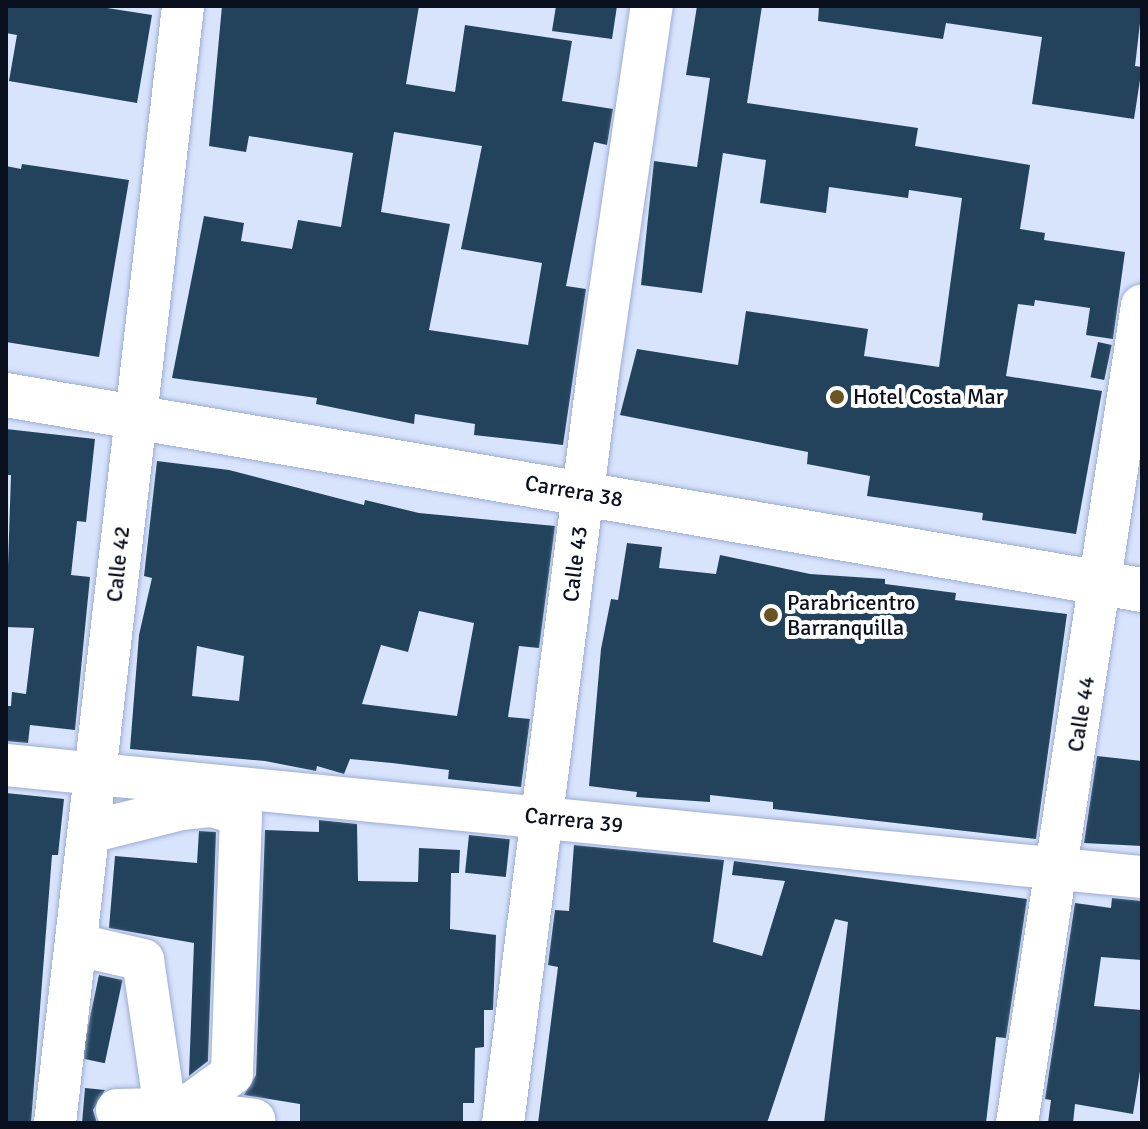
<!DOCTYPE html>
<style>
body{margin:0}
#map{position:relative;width:1148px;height:1129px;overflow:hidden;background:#d8e3fc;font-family:Signika,sans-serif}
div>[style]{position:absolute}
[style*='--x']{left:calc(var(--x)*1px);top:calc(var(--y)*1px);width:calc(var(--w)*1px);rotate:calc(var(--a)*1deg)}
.building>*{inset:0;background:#23435d;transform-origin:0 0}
.roads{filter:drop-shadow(0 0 2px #9badd3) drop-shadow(0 0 2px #9badd3)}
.minor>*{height:42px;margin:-21px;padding:0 21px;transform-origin:21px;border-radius:21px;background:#fff}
.major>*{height:44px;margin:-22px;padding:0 22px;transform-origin:22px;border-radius:22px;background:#fff}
.dots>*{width:22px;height:22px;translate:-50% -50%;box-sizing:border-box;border:4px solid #fff;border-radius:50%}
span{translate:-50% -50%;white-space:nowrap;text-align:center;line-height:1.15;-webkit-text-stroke:8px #fff;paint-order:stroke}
.poi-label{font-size:22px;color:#090f1c}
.left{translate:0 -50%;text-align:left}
.street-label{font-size:22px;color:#090f1c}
.frame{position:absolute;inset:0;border:8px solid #090f1c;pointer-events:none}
</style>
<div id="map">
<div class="building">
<div style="clip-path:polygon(6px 6px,94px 6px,152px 15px,137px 103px,9px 81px,17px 35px,6px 33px)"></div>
<div style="clip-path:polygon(evenodd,222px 6px,419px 6px,406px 84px,455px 92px,465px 25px,572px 41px,562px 101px,613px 109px,607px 145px,594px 142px,566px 286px,586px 289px,563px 445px,474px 435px,475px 424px,415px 414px,414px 424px,316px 404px,317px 398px,172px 378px,204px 216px,244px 223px,241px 241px,292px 249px,298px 220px,341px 227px,353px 153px,249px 136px,246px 152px,209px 146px,222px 6px,394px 132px,482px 146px,461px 249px,542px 263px,528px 345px,429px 330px,450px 224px,381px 212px,394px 132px)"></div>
<div style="clip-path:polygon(556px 6px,617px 6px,612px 39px,552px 31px)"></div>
<div style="clip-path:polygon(697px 6px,762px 6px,747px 103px,918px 128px,915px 146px,1030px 165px,1020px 229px,1045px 233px,1044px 240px,1125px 252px,1113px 339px,1086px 335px,1090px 308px,1035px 300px,1034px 306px,1018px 304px,1006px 376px,1102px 391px,1076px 534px,982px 520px,983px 513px,867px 496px,870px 476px,807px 464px,808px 452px,620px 415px,637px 349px,738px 365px,746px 311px,868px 329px,864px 356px,939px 367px,962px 198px,909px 190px,908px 198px,829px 187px,826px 213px,760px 203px,766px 160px,723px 153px,702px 293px,641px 285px,654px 161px,697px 167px,710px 78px,686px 75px)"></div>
<div style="clip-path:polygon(819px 6px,1142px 6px,1135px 66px,1142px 67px,1134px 119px,1032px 104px,1042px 37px,946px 23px,943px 39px,818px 21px)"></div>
<div style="clip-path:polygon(22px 164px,129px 180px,99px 357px,6px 342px,6px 166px,21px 169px)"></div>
<div style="left:1098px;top:342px;width:14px;height:36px;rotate:12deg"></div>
<div style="clip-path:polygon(6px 429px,95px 439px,86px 522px,77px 521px,71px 575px,90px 577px,75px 730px,30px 725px,28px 743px,6px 741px,6px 706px,11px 706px,12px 692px,26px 694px,34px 628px,6px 627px,11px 475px,6px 475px)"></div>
<div style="clip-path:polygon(evenodd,157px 461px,229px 470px,364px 505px,365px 500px,419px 513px,555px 526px,539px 648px,519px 646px,508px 717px,530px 719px,521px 787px,448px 779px,449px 770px,392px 763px,350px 759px,344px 774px,317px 766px,316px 771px,265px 761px,130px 749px,139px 635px,152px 578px,144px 576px,157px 461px,419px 611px,474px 623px,457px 716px,362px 704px,381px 645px,408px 652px,419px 611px,157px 461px,197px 646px,244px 656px,239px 701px,192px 696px,197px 646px)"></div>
<div style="clip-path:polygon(627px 543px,662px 547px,659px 568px,716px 574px,720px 555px,810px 574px,885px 579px,885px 584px,956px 593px,955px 600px,1067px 614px,1036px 839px,773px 809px,773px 802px,710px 795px,710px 802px,636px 797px,637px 792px,589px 786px,601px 649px,611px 599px,618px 600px)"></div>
<div style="clip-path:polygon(1097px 756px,1142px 761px,1142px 846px,1084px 843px)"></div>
<div style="clip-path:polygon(6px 793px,64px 799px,58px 855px,52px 855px,31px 1123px,6px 1123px)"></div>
<div style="clip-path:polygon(319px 820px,357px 824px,358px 881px,418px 882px,419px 848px,460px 850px,459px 873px,451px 873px,450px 929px,496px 935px,493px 1010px,484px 1010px,484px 1047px,475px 1048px,474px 1103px,463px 1103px,463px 1123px,300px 1123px,300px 1104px,244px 1095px,256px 1075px,265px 830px,319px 832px)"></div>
<div style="clip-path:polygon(199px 831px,216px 832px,208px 1061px,189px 1076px,194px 943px,109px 928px,115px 856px,197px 863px)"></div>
<div style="left:469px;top:835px;width:41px;height:38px;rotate:6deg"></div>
<div style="clip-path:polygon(574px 845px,724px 860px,713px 942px,762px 956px,785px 881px,732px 875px,734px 861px,1027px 899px,1006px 1038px,996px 1037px,986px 1123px,824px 1123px,848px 922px,835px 919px,767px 1123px,538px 1123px,558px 967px,548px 965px,555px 910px,569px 911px)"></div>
<div style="clip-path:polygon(1112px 898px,1142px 901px,1142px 960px,1101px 957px,1094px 1006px,1142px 1010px,1142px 1059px,1133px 1114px,1075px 1104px,1073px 1123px,1048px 1123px,1051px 1100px,1045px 1099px,1075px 903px,1111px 908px)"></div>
<div style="left:99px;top:975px;width:24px;height:85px;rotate:12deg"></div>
<div style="clip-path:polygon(85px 1088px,105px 1090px,93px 1110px,97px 1123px,82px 1123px)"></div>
</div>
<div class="roads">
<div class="minor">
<div style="--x:6;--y:765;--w:1142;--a:5.63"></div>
<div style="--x:89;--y:832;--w:95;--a:-14"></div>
<div style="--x:181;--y:809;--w:31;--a:-6"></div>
<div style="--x:212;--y:806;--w:30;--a:17"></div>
<div style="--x:241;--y:815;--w:259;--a:92"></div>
<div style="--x:232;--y:1074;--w:63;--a:144"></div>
<div style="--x:78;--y:945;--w:67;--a:13"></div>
<div style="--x:143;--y:960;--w:151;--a:81.6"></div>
<div style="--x:165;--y:1109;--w:90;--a:7"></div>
<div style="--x:117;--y:1110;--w:48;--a:-1.2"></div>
<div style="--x:55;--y:1123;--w:1124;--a:-83.46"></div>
<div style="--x:503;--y:1123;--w:755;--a:-82.77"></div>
<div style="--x:598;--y:374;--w:372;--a:-81.7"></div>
<div style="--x:1017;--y:1123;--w:827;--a:-81.31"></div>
</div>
<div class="major">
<div style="--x:6;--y:395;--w:1153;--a:9.74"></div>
</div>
</div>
<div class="dots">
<div style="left:837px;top:397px;background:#695423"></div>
<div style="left:771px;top:615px;background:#695423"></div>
</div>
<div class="poi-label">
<span class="left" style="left:853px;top:397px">Hotel Costa Mar</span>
<span class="left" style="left:787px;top:615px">Parabricentro<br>Barranquilla</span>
</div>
<div class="street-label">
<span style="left:574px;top:491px;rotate:10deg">Carrera 38</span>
<span style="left:118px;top:564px;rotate:-84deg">Calle 42</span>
<span style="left:575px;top:564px;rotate:-83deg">Calle 43</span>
<span style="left:1081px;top:714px;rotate:-81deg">Calle 44</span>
<span style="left:574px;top:820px;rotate:6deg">Carrera 39</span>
</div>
<div class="frame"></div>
</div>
